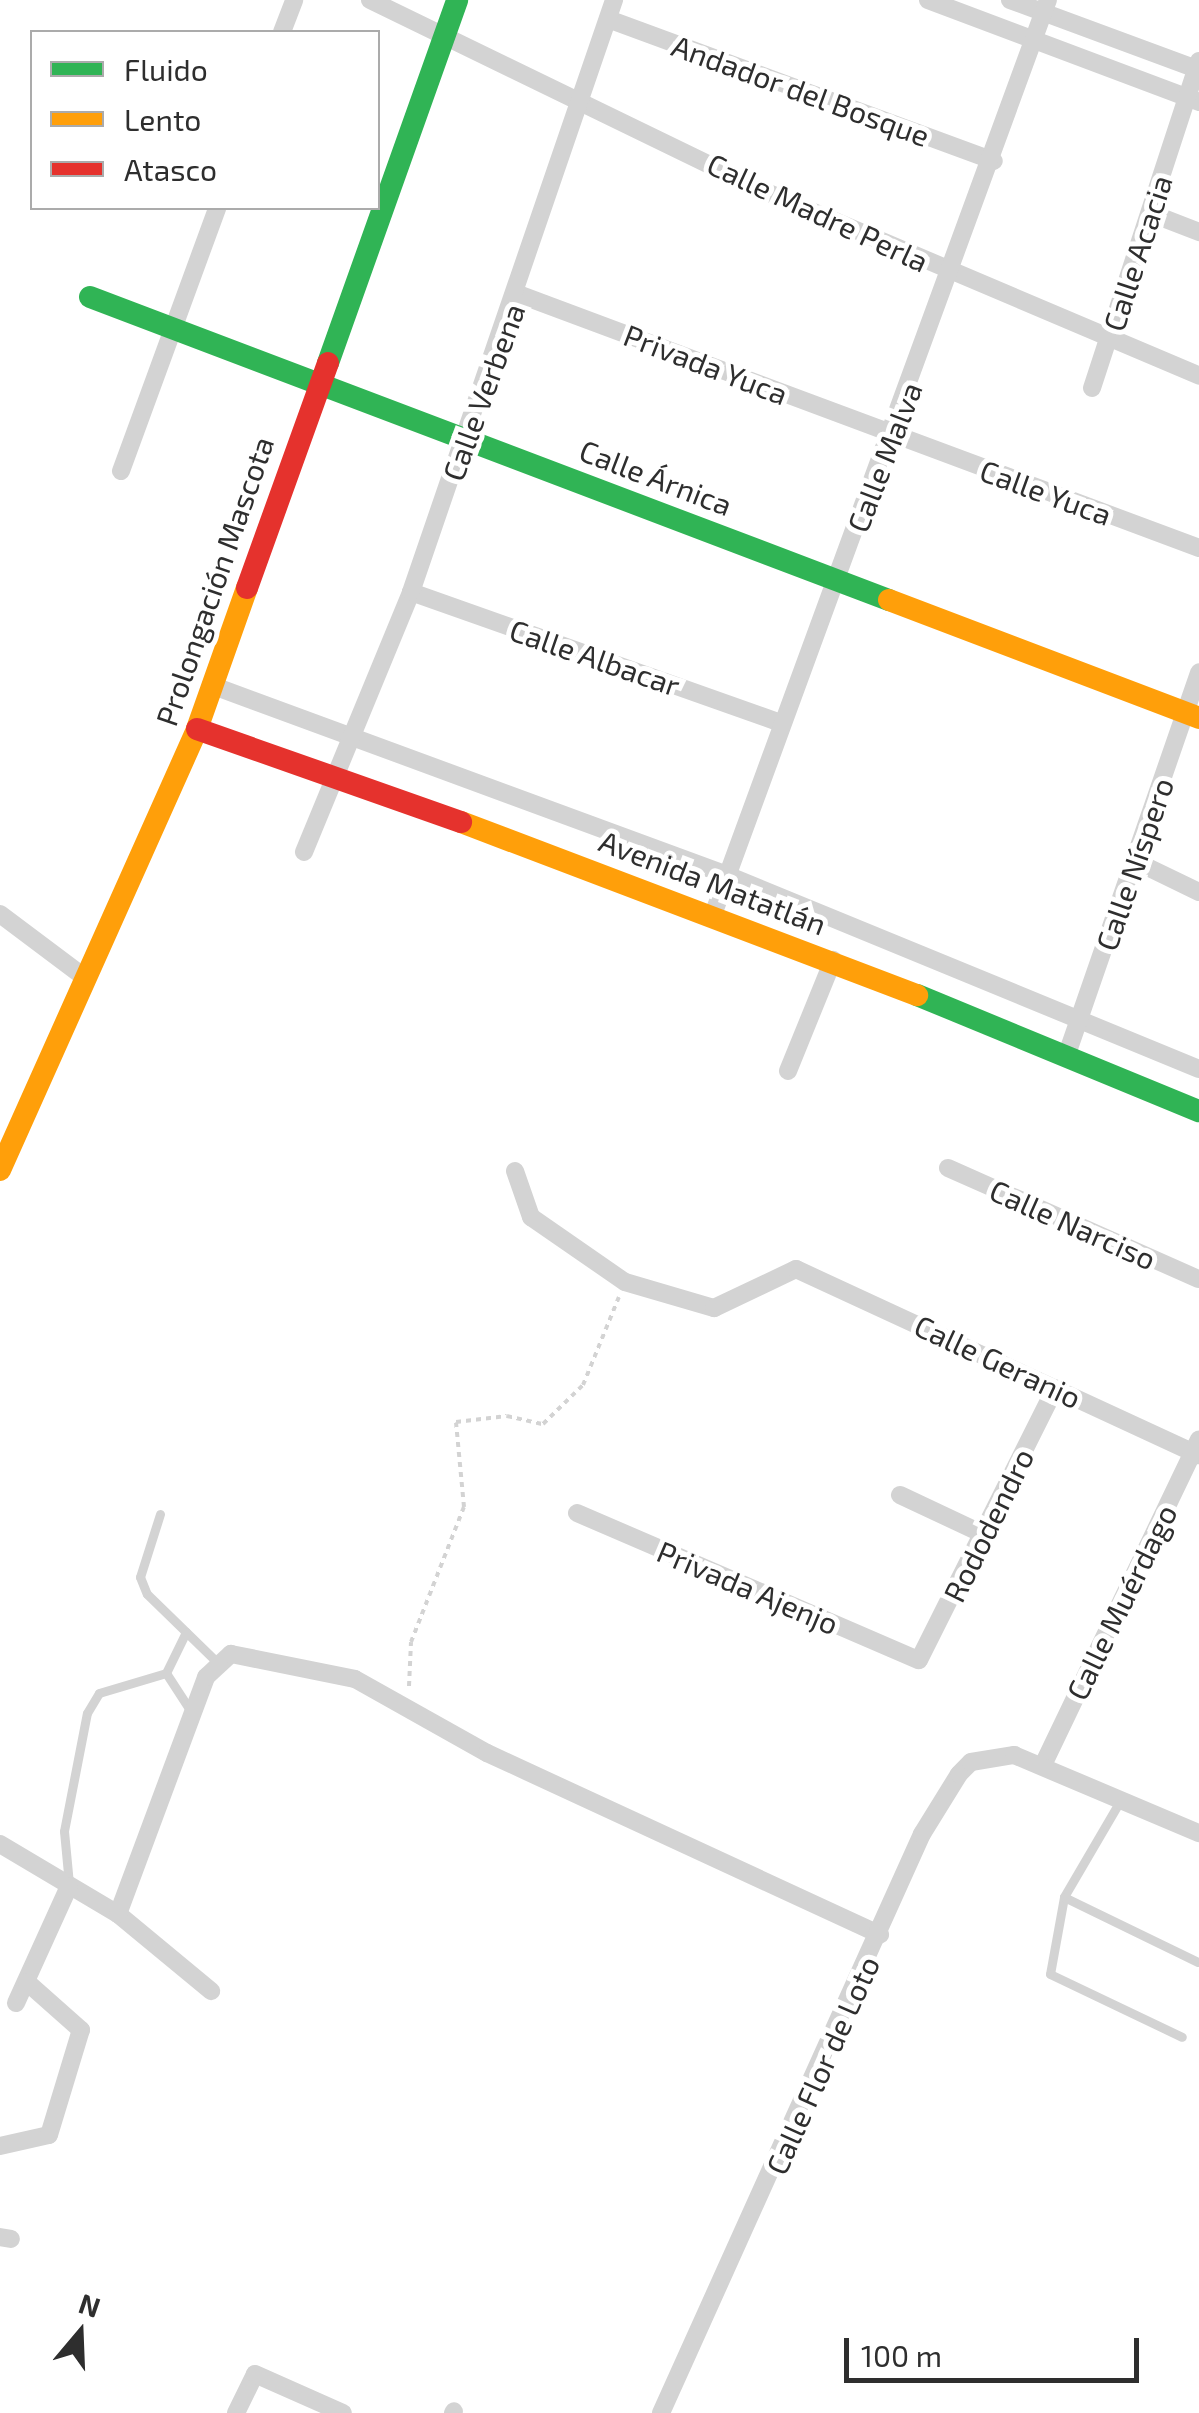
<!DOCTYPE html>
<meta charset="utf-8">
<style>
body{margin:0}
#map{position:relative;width:1199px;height:2413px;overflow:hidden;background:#fff;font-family:"Exo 2",sans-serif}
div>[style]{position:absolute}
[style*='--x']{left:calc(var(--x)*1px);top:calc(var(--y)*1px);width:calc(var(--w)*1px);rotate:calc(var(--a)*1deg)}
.path>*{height:4px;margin-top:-2px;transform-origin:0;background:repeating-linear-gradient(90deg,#d3d3d3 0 5px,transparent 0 10px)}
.lane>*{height:9px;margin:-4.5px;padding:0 4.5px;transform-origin:4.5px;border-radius:4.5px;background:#d3d3d3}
.street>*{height:18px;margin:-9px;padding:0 9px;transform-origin:9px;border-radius:9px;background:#d3d3d3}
.fast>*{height:22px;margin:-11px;padding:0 11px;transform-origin:11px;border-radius:11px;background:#30b455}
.slow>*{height:22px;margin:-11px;padding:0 11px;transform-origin:11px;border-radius:11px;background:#ff9f0a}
.jam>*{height:22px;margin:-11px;padding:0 11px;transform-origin:11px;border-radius:11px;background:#e5322d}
span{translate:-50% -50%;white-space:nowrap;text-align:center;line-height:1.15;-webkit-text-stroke:10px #fff;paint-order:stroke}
.street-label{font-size:30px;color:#2e2e2e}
.legend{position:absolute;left:30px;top:30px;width:350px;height:180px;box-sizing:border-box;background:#fff;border:2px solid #ababab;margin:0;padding:12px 18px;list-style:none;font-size:30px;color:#2e2e2e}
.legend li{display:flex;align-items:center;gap:20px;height:50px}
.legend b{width:50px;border:2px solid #ababab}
.north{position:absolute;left:30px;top:2283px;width:100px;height:100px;-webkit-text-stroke:8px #fff;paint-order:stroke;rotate:19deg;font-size:28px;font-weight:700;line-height:40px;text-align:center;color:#2e2e2e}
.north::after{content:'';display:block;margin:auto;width:35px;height:45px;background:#2e2e2e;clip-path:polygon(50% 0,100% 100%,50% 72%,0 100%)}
.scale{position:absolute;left:844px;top:2338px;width:295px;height:45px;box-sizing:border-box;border:5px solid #2e2e2e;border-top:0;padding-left:12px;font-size:30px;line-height:35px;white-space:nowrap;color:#2e2e2e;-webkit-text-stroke:8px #fff;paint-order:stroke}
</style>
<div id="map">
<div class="path">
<div style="--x:409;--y:1686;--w:44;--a:-87.4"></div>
<div style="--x:411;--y:1642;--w:145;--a:-68.6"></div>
<div style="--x:464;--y:1507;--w:85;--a:-95.4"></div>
<div style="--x:456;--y:1422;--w:51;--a:-6.7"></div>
<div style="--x:507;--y:1416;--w:37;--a:13"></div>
<div style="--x:543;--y:1424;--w:56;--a:-44.3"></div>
<div style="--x:583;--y:1385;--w:95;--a:-67.8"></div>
</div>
<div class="lane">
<div style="--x:160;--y:1514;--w:66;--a:107.6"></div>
<div style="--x:140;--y:1577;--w:18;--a:68"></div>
<div style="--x:147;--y:1594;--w:96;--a:44.2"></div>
<div style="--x:186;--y:1632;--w:46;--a:116"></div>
<div style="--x:166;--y:1673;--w:48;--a:57"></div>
<div style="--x:1120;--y:1801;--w:111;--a:120.3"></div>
<div style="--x:1064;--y:1897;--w:78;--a:100.3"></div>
<div style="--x:1050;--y:1974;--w:146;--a:25.5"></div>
<div style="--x:69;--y:1884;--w:53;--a:-95.4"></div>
<div style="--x:64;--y:1831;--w:120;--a:-79"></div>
<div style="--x:87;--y:1713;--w:23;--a:-59"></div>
<div style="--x:99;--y:1693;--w:70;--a:-16.6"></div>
<div style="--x:1064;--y:1897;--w:149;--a:25.9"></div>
</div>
<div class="street">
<div style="--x:370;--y:0;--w:438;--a:25.9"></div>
<div style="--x:764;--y:191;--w:473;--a:23"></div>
<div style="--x:928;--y:0;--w:290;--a:20.6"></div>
<div style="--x:1010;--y:0;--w:202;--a:20.3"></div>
<div style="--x:608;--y:19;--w:411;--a:20.2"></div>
<div style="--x:282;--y:32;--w:34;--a:-69"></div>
<div style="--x:1150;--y:213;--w:53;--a:21.2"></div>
<div style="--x:518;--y:294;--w:727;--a:20.45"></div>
<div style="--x:1092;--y:388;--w:344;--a:-71.9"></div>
<div style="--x:121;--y:471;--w:280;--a:-69.9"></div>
<div style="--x:411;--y:592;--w:390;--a:19.5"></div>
<div style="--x:211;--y:685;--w:550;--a:20.21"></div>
<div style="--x:727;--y:875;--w:510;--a:22.34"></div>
<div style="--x:304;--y:852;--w:281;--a:-67.6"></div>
<div style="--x:411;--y:592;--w:626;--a:-71.07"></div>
<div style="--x:1137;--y:862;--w:69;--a:25.8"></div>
<div style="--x:714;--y:912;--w:971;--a:-69.89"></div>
<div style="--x:0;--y:914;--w:100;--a:36.9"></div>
<div style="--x:1067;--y:1054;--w:404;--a:-70.9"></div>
<div style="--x:788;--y:1071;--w:120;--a:-67.9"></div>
<div style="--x:948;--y:1168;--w:274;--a:23.9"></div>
<div style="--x:515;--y:1171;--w:49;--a:70.8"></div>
<div style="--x:531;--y:1217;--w:114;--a:34.7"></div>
<div style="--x:625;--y:1282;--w:93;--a:16.3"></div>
<div style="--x:714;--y:1308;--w:91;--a:-25.4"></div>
<div style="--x:796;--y:1269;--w:444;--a:24.8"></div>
<div style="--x:900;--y:1495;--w:92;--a:25.2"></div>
<div style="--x:577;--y:1513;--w:372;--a:23.3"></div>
<div style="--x:919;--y:1660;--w:304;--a:-63.4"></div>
<div style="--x:1043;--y:1765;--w:361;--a:-64.4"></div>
<div style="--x:0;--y:1844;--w:137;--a:30.7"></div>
<div style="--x:118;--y:1914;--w:121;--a:39.6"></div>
<div style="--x:118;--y:1914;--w:253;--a:-69.6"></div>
<div style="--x:206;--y:1677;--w:34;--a:-43"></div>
<div style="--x:231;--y:1654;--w:126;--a:11.4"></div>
<div style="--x:355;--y:1679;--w:151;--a:29.3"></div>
<div style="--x:487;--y:1753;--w:433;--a:24.8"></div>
<div style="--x:16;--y:2003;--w:128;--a:-65.6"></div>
<div style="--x:0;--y:2146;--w:50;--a:-12.7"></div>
<div style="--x:49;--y:2135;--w:110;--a:-73.1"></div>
<div style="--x:81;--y:2030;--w:72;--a:-138.4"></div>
<div style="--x:0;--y:2237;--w:11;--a:10"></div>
<div style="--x:236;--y:2413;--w:43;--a:-64"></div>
<div style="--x:255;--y:2374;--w:96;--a:23.9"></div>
<div style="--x:453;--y:2413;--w:2;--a:-63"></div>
<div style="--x:661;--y:2413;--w:635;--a:-65.74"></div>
<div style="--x:922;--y:1834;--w:70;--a:-58.3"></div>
<div style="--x:959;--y:1774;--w:17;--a:-45"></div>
<div style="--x:971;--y:1762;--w:44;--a:-9.2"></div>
<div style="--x:1014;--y:1755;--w:201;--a:22.9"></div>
</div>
<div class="fast">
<div style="--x:90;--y:297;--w:855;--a:20.77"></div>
<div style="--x:328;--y:363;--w:385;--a:-70.4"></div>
<div style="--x:917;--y:995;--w:305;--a:22.4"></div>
</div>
<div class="slow">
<div style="--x:889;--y:600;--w:332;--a:20.8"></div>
<div style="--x:461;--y:822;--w:488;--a:20.8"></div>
<div style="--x:0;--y:1170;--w:483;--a:-65.9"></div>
<div style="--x:197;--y:729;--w:150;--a:-70.5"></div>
</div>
<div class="jam">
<div style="--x:247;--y:588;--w:239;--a:-70.2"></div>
<div style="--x:197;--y:729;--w:280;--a:19.4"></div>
</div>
<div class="street-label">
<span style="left:801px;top:90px;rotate:20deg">Andador del Bosque</span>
<span style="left:818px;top:212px;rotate:25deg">Calle Madre Perla</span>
<span style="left:1137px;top:253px;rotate:-72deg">Calle Acacia</span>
<span style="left:706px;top:364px;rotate:21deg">Privada Yuca</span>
<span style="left:483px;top:392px;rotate:-70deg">Calle Verbena</span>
<span style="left:884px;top:457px;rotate:-69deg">Calle Malva</span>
<span style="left:656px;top:477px;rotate:21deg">Calle Árnica</span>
<span style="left:1046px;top:492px;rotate:20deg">Calle Yuca</span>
<span style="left:214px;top:581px;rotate:-71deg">Prolongación Mascota</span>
<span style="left:595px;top:657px;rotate:19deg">Calle Albacar</span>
<span style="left:1134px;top:864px;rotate:-71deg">Calle Níspero</span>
<span style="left:713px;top:882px;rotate:21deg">Avenida Matatlán</span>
<span style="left:1073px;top:1224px;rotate:24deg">Calle Narciso</span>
<span style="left:998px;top:1361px;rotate:25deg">Calle Geranio</span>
<span style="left:988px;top:1525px;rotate:-64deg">Rododendro</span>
<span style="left:748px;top:1587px;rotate:23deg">Privada Ajenjo</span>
<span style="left:1121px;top:1602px;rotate:-64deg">Calle Muérdago</span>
<span style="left:822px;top:2065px;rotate:-66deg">Calle Flor de Loto</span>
</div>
<ul class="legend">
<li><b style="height:12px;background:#30b455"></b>Fluido</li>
<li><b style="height:12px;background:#ff9f0a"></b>Lento</li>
<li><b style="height:12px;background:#e5322d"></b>Atasco</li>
</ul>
<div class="north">N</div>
<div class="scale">100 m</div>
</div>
